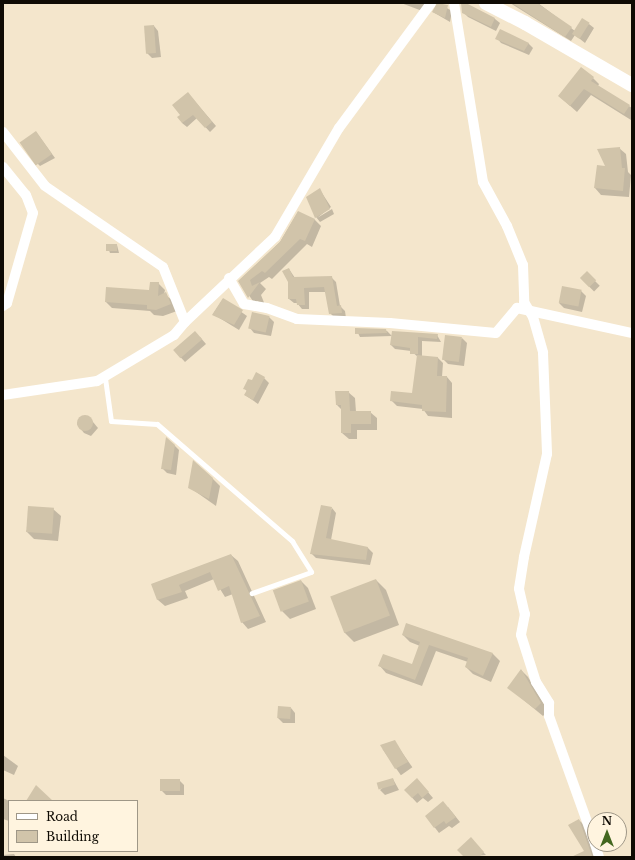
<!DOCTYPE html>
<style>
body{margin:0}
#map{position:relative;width:635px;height:860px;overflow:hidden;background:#f4e6cc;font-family:"Libre Baskerville",serif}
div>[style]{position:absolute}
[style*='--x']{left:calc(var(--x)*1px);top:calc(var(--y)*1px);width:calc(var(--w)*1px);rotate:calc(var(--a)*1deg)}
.shadow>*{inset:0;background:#0003;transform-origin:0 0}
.building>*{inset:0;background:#d1c4aa;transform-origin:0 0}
.round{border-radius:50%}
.service>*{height:5px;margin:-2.5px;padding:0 2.5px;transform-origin:2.5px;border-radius:2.5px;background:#fff}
.minor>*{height:10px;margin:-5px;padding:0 5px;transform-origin:5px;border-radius:5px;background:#fff}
.secondary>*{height:14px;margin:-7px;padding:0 7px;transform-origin:7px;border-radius:7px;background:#fff}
span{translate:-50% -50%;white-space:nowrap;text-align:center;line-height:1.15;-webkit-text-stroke:3px #fff4df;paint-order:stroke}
.frame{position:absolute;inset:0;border:4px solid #0f0b04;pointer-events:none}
.legend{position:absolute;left:8px;top:800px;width:130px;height:52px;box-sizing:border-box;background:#fff4df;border:1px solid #9f9787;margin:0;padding:5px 7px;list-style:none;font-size:12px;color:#0f0b04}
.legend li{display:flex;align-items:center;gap:8px;height:20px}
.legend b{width:20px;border:1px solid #9f9787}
.north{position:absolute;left:587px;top:812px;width:40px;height:40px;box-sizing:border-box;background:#fff4df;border:1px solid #9f9787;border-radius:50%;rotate:0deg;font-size:11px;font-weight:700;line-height:16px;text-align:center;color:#0f0b04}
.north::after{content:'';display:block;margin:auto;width:14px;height:18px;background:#43671f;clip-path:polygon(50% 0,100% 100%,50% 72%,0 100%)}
</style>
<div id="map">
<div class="shadow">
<div style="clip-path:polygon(401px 3px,433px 3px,425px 12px)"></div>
<div style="clip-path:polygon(438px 3px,452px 11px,450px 22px,433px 12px)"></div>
<div style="clip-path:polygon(462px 3px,495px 19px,500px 23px,496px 31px,468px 17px,463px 12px)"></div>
<div style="clip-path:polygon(510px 3px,538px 3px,575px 31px,589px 24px,594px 28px,585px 43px,575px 35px,571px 41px)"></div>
<div style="clip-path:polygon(154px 26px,158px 31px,161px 57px,152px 58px,147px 53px)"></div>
<div style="clip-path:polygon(497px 38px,528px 43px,533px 48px,529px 55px,501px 43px)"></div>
<div style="clip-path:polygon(593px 78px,599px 84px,598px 86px,632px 108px,631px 120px,591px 95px,577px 112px,559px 96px)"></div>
<div style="clip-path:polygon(192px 98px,216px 126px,210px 132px,197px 118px,187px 127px,182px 123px,181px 115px)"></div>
<div style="clip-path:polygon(36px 132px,55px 158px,40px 166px,37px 163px)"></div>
<div style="clip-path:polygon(619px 148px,626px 154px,628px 172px,631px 175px,629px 197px,601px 195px,595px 188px)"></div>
<div style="clip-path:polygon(320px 190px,331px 207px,317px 218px,332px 209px,334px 214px,320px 222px,316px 217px)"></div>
<div style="clip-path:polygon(298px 212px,315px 220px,321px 226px,312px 247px,307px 244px,272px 279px,269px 277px,260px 283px,266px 289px,261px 295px,265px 305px,257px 301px,255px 304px,239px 281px,280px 242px)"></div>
<div style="clip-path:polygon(107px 245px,117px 245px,119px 253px,110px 253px)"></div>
<div style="clip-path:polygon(289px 269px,295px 278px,331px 277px,336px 282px,340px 306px,345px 311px,346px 318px,335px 318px,330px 313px,326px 292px,309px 292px,309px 309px,302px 309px,297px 303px,294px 303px,289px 299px)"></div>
<div style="left:587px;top:273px;width:18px;height:8px;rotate:45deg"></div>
<div style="clip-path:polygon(158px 283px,165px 290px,164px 294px,172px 300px,177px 311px,163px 316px,154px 315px,150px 311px,112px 308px,106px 302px,150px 291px)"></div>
<div style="clip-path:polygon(581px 291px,586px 296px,582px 312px,564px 308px,559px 303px)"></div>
<div style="clip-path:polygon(223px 299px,247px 316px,239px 330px,213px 314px)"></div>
<div style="clip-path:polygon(269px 317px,274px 322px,271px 336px,254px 333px,250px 328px)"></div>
<div style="clip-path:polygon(356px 329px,387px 331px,392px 336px,437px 335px,441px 342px,422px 341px,422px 357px,438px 358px,443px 363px,442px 377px,447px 377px,452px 383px,452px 418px,428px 416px,423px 409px,397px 406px,391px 400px,413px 394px,418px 357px,411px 351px,395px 349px,391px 345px,392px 336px,360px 337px)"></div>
<div style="clip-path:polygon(200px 337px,206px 344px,185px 362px,174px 350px)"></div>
<div style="clip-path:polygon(462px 338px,467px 343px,464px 366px,448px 364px,443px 359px)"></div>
<div style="clip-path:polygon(264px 378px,269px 383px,258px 404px,245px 395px,247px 391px,244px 388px,252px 382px)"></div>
<div style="clip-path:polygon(348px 392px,355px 398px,356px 412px,370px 412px,377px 418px,377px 430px,357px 430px,357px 439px,349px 439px,342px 433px,342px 410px,337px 405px)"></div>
<div style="clip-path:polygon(88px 416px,98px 428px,91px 436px,84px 433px,77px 424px,80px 417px)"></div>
<div style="clip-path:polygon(174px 445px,179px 450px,176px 475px,167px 473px,162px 468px)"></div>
<div style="clip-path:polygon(212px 478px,220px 486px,216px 506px,189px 487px)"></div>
<div style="clip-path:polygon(332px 508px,336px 513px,331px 540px,368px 548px,373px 553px,370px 565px,316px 558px,311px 553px)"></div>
<div style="clip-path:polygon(53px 509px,61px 516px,58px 541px,34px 539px,26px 531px)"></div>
<div style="clip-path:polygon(231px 555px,238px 561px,266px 622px,248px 629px,242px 622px,233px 594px,225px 597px,214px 579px,185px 591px,188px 598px,165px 606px,158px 600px,153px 584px)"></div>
<div style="clip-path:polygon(376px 580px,386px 590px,399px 625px,354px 642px,344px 632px)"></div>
<div style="clip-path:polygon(301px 581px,308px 588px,316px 609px,290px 619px,282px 611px)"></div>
<div style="clip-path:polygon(407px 624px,493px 654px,500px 661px,491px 682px,473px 674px,466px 667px,468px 662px,436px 651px,422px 686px,386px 673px,380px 666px,412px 666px,420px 646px,410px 642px,403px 635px)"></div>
<div style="clip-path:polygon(521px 670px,528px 677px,548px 711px,543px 716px,509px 688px)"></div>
<div style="clip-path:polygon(291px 708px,295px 713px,295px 723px,283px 723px,278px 718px)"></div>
<div style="left:394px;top:741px;width:32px;height:14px;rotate:55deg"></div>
<div style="clip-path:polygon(3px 755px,18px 766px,14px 775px,3px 770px)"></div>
<div style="clip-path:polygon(393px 779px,399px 790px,385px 795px,380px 790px)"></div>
<div style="clip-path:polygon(179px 780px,184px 785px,184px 795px,166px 795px,161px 790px)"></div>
<div style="clip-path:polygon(422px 785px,433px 798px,428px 802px,423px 798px,417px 803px,405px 790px)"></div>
<div style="clip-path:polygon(3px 798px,9px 801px,9px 821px,3px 819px)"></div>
<div style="clip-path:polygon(448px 807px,460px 822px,452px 828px,449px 826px,439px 833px,426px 816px)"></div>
<div style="clip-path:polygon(579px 820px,584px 825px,595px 857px,580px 857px,585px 851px)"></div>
<div style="clip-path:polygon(475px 844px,486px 855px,465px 857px)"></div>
<div style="clip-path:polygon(14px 854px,16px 857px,3px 857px,3px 855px)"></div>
</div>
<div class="building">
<div style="clip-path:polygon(437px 3px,448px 5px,445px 18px,432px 12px)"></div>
<div style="clip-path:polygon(461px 3px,466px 3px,495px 18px,491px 27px,462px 13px)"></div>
<div style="clip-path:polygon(512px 3px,537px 3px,572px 27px,565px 37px)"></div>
<div style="left:582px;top:18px;width:9px;height:19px;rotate:32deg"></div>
<div style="left:154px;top:25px;width:28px;height:10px;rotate:86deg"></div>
<div style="clip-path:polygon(500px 29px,529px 43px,524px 51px,495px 39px)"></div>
<div style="clip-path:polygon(581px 67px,594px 77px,591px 81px,630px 105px,624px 114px,584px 89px,570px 106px,558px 96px)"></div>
<div style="clip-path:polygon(188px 92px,212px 122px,205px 128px,193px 115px,182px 123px,177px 117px,180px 115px,172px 105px)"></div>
<div style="left:36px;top:131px;width:28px;height:20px;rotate:55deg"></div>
<div style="clip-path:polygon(620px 147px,622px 168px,625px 168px,623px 191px,594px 188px,597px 165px,605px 166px,597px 149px)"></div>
<div style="clip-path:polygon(320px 188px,330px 209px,315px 218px,306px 197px)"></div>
<div style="clip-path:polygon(298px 211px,315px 219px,305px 241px,300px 239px,265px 273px,262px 271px,250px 280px,252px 286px,260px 282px,248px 298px,238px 281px,280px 242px)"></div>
<div style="left:106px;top:244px;width:11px;height:7px"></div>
<div style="clip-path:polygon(289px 268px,293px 277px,332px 276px,337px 306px,341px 305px,342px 313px,329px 314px,324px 287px,304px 288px,305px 305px,297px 305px,296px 299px,288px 299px,288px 282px,282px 271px)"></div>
<div style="left:587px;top:271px;width:13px;height:10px;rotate:45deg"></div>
<div style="clip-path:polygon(150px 282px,159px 282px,158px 296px,166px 292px,171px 304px,156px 310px,147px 309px,147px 305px,105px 302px,106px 287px,149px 290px)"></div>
<div style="left:562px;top:286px;width:20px;height:17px;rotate:11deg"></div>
<div style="clip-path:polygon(223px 298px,243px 310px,234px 325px,212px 315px)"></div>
<div style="left:252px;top:312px;width:18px;height:17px;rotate:13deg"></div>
<div style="clip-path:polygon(355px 328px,386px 329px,387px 333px,355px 334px)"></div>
<div style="left:195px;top:331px;width:11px;height:29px;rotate:49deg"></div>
<div style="clip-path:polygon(392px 331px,438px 334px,437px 339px,418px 337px,418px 354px,410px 354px,410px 348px,390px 345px)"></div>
<div style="left:445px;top:335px;width:17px;height:25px;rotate:7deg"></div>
<div style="clip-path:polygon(417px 355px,438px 357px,437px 376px,447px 376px,446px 412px,422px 411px,422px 405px,390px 401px,391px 391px,412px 393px)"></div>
<div style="clip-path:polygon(256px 372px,265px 377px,253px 400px,244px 395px,247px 390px,243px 389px,248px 379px,252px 380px)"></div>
<div style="clip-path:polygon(335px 391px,349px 391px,350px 411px,371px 411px,371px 424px,351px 424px,351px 433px,341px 433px,341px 405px,336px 405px)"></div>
<div class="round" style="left:77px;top:415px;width:16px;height:16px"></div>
<div style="clip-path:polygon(166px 437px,175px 445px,171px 470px,161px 469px)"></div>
<div style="clip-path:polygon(193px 460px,213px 478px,209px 499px,188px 488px)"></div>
<div style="clip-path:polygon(321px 505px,332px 507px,326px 538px,368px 547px,366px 560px,310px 554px)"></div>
<div style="left:28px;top:506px;width:26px;height:26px;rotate:4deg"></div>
<div style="clip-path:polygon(231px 554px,260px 616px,241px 623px,229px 586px,218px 591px,210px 572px,179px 585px,182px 592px,157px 600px,151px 584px)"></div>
<div style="left:376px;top:579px;width:39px;height:49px;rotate:69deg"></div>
<div style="left:301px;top:580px;width:23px;height:30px;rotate:70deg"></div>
<div style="clip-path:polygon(406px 623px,493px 653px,483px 676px,465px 667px,468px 658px,429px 645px,415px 680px,378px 666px,383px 654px,412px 664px,420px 642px,402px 635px)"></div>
<div style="clip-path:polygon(521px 669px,541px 703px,535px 709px,507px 688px)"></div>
<div style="left:278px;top:706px;width:13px;height:12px;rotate:4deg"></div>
<div style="clip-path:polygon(395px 740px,408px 762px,395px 769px,380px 745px)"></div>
<div style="left:393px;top:778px;width:7px;height:17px;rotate:74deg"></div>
<div style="clip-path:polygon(417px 778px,429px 792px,422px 798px,418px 793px,412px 798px,404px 790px)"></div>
<div style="left:160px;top:779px;width:20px;height:12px"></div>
<div style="clip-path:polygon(36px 785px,53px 801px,26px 801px)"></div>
<div style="clip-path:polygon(443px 801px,456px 817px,446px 824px,444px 821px,434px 828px,425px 816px)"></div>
<div style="clip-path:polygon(579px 819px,592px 856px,590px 857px,571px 857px,584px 851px,568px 825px)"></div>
<div style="clip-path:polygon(471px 837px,484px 852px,479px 857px,464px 857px,457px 850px)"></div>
</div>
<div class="service">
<div style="--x:105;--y:378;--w:43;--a:82.1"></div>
<div style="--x:111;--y:421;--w:46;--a:3.7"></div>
<div style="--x:157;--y:424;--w:179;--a:40.9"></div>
<div style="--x:292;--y:541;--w:36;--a:58"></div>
<div style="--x:311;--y:572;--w:63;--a:160.4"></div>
</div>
<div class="minor">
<div style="--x:454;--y:3;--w:181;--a:80.8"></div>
<div style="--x:483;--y:182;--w:50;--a:61.4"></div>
<div style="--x:507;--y:226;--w:42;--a:67.7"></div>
<div style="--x:523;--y:265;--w:37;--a:88"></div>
<div style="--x:524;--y:302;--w:17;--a:59"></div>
<div style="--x:533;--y:317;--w:37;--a:74"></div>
<div style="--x:543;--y:353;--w:101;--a:87.7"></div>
<div style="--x:547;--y:454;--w:106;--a:102.6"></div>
<div style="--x:524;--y:557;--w:32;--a:99"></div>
<div style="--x:519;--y:589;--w:26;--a:77"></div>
<div style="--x:525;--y:614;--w:21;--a:101"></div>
<div style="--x:521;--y:635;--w:49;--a:72.3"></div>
<div style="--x:536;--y:682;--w:25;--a:58"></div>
<div style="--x:549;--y:703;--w:13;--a:90"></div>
<div style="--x:549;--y:716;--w:136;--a:70.2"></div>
<div style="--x:3;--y:132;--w:68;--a:52.1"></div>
<div style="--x:45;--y:186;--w:143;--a:34.5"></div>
<div style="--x:163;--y:267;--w:59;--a:68.2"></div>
<div style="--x:185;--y:322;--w:17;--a:130"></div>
<div style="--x:174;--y:335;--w:90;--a:149.1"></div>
<div style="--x:97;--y:381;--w:95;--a:171.5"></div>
<div style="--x:3;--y:167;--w:36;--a:51"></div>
<div style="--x:26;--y:195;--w:19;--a:69"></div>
<div style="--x:33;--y:213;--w:94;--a:106.1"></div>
<div style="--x:7;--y:303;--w:5;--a:143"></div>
<div style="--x:229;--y:278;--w:30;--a:60"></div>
<div style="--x:244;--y:304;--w:23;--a:10"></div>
<div style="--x:267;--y:308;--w:32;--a:20"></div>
<div style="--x:297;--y:319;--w:93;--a:2.5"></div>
<div style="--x:390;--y:323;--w:106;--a:5.4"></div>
<div style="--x:496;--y:333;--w:33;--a:-50"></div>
<div style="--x:517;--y:308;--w:118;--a:12.3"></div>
<div style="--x:185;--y:322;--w:124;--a:-43.4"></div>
<div style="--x:275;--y:237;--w:126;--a:-59.6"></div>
<div style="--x:339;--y:128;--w:155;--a:-53.6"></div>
<div style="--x:595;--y:844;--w:14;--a:73"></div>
</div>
<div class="secondary">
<div style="--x:486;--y:3;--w:44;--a:27.1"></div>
<div style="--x:525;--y:23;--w:124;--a:30.1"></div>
</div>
<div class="frame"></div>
<ul class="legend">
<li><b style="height:5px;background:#fff"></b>Road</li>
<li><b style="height:11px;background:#d1c4aa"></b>Building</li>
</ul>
<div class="north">N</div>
</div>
